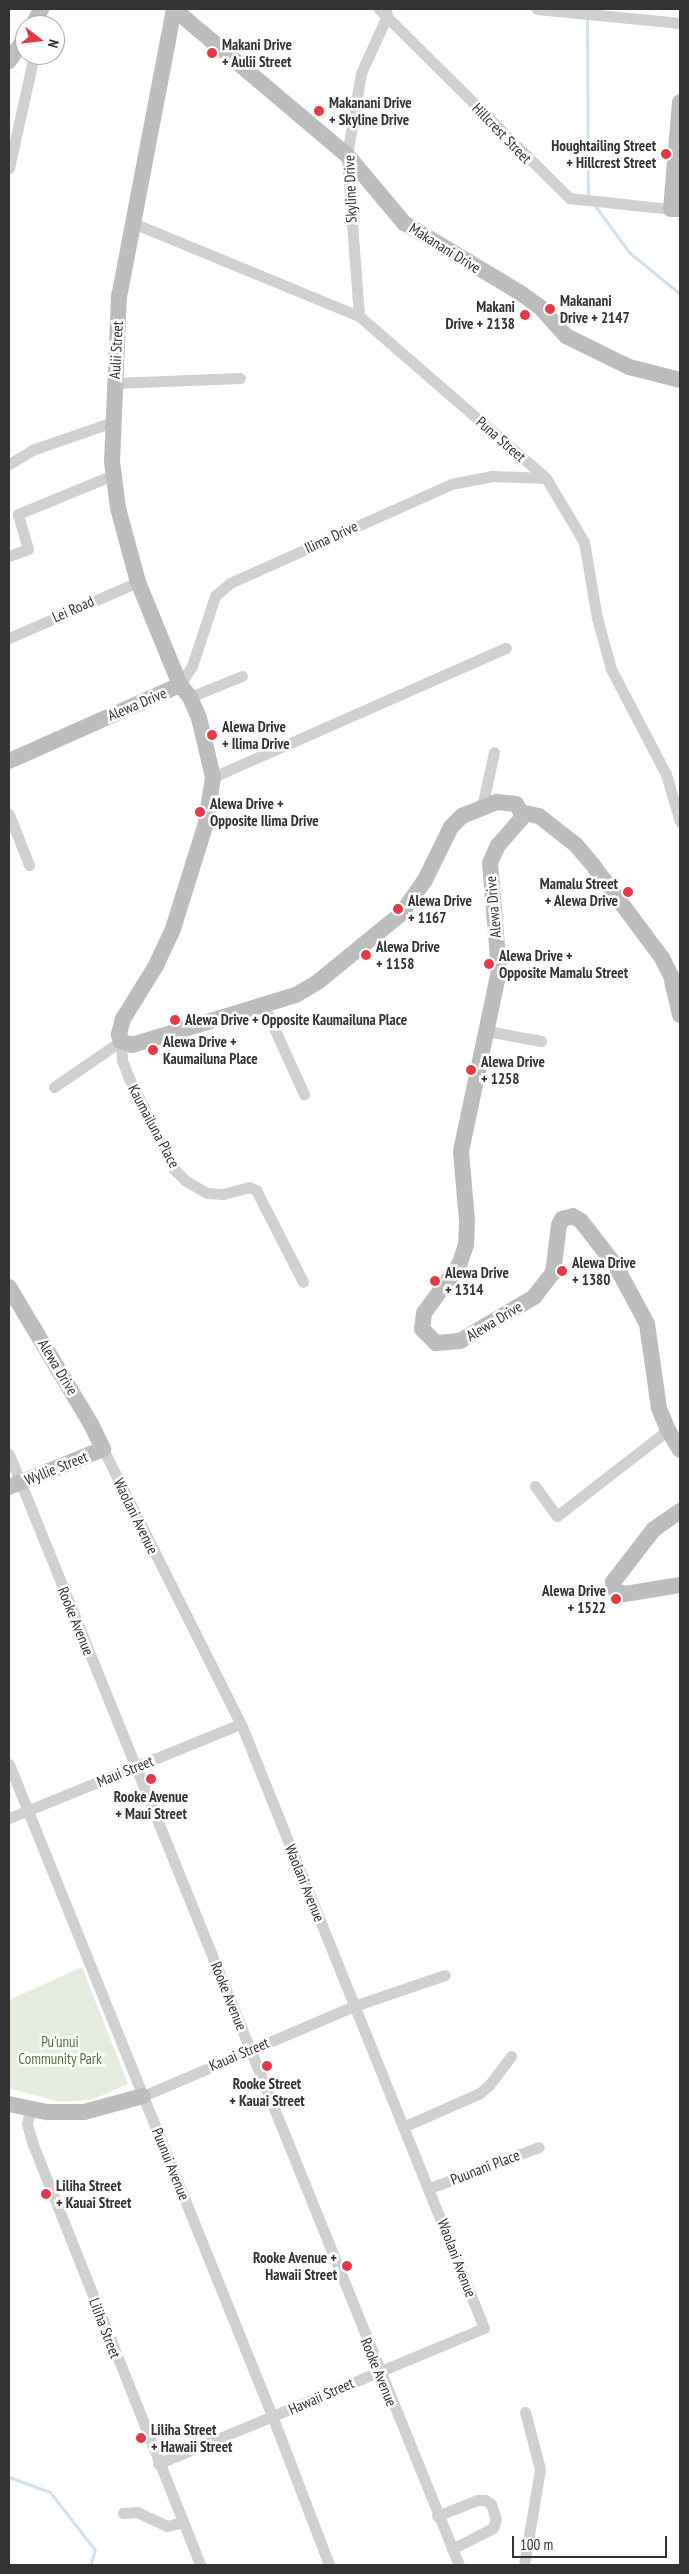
<!DOCTYPE html>
<style>
body{margin:0}
#map{position:relative;width:689px;height:2574px;overflow:hidden;background:#fff;font-family:"PT Sans Narrow",sans-serif}
div>[style]{position:absolute}
[style*='--x']{left:calc(var(--x)*1px);top:calc(var(--y)*1px);width:calc(var(--w)*1px);rotate:calc(var(--a)*1deg)}
.green>*{inset:0;background:#e6ecdf}
.stream>*{height:3px;margin:-1.5px;padding:0 1.5px;transform-origin:1.5px;border-radius:1.5px;background:#cfe2ee}
.street>*{height:11px;margin:-5.5px;padding:0 5.5px;transform-origin:5.5px;border-radius:5.5px;background:#d0d0d0}
.secondary>*{height:16px;margin:-8px;padding:0 8px;transform-origin:8px;border-radius:8px;background:#bdbdbd}
.dots>*{width:14px;height:14px;translate:-50% -50%;box-sizing:border-box;border:2px solid #fff;border-radius:50%}
span{translate:-50% -50%;white-space:nowrap;text-align:center;line-height:1.15;-webkit-text-stroke:5px #fff;paint-order:stroke}
.poi-label{font-size:15px;color:#333;font-weight:700}
.left{translate:0 -50%;text-align:left}
.right{translate:-100% -50%;text-align:right}
.street-label{font-size:15px;color:#333}
.park-label{font-size:15px;color:#56703f}
.frame{position:absolute;inset:0;border:10px solid #333;pointer-events:none}
.north{position:absolute;left:15px;top:15px;width:50px;height:50px;box-sizing:border-box;background:#fff;border:1px solid #adadad;border-radius:50%;rotate:106deg;font-size:14px;font-weight:700;line-height:20px;text-align:center;color:#333}
.north::after{content:'';display:block;margin:auto;width:18px;height:22px;background:#e63946;clip-path:polygon(50% 0,100% 100%,50% 72%,0 100%)}
.scale{position:absolute;left:512px;top:2536px;width:155px;height:22px;box-sizing:border-box;border:2px solid #333;border-top:0;padding-left:6px;font-size:15px;line-height:18px;white-space:nowrap;color:#333;-webkit-text-stroke:4px #fff;paint-order:stroke}
</style>
<div id="map">
<div class="green">
<div style="clip-path:polygon(82px 1967px,128px 2084px,94px 2099px,75px 2101px,57px 2101px,9px 2088px,9px 2000px)"></div>
</div>
<div class="stream">
<div style="--x:587;--y:18;--w:178;--a:89.7"></div>
<div style="--x:593;--y:203;--w:61;--a:53.7"></div>
<div style="--x:629;--y:252;--w:66;--a:39.5"></div>
<div style="--x:9;--y:2477;--w:44;--a:20.1"></div>
<div style="--x:50;--y:2492;--w:73;--a:52.2"></div>
<div style="--x:95;--y:2550;--w:16;--a:108"></div>
</div>
<div class="street">
<div style="--x:379;--y:9;--w:268;--a:44.8"></div>
<div style="--x:569;--y:198;--w:103;--a:6.2"></div>
<div style="--x:537;--y:9;--w:144;--a:5.6"></div>
<div style="--x:9;--y:168;--w:116;--a:-77.5"></div>
<div style="--x:133;--y:223;--w:244;--a:22.4"></div>
<div style="--x:359;--y:316;--w:247;--a:40.9"></div>
<div style="--x:546;--y:478;--w:74;--a:59.3"></div>
<div style="--x:584;--y:542;--w:77;--a:80.3"></div>
<div style="--x:597;--y:618;--w:53;--a:74.6"></div>
<div style="--x:611;--y:669;--w:119;--a:62.4"></div>
<div style="--x:666;--y:774;--w:50;--a:73.7"></div>
<div style="--x:359;--y:316;--w:161;--a:-94.3"></div>
<div style="--x:347;--y:155;--w:83;--a:-80.3"></div>
<div style="--x:361;--y:73;--w:63;--a:-65.5"></div>
<div style="--x:387;--y:16;--w:6;--a:-99"></div>
<div style="--x:114;--y:383;--w:126;--a:-2.3"></div>
<div style="--x:9;--y:464;--w:27;--a:-31"></div>
<div style="--x:32;--y:450;--w:86;--a:-19.1"></div>
<div style="--x:9;--y:556;--w:20;--a:-20"></div>
<div style="--x:28;--y:549;--w:36;--a:-106"></div>
<div style="--x:18;--y:514;--w:103;--a:-22.3"></div>
<div style="--x:9;--y:638;--w:141;--a:-23.5"></div>
<div style="--x:180;--y:685;--w:22;--a:-58"></div>
<div style="--x:192;--y:666;--w:74;--a:-71.8"></div>
<div style="--x:215;--y:596;--w:20;--a:-41"></div>
<div style="--x:230;--y:583;--w:242;--a:-24.1"></div>
<div style="--x:451;--y:484;--w:42;--a:-11"></div>
<div style="--x:492;--y:476;--w:54;--a:2.1"></div>
<div style="--x:190;--y:697;--w:56;--a:-22"></div>
<div style="--x:213;--y:777;--w:320;--a:-23.8"></div>
<div style="--x:482;--y:807;--w:56;--a:-77.7"></div>
<div style="--x:9;--y:814;--w:55;--a:68.6"></div>
<div style="--x:264;--y:1006;--w:97;--a:65.6"></div>
<div style="--x:487;--y:1031;--w:55;--a:10.5"></div>
<div style="--x:121;--y:1041;--w:19;--a:87"></div>
<div style="--x:122;--y:1060;--w:17;--a:69"></div>
<div style="--x:128;--y:1076;--w:104;--a:63.7"></div>
<div style="--x:174;--y:1169;--w:17;--a:45"></div>
<div style="--x:186;--y:1181;--w:24;--a:30"></div>
<div style="--x:207;--y:1193;--w:16;--a:4"></div>
<div style="--x:223;--y:1194;--w:27;--a:-15"></div>
<div style="--x:249;--y:1187;--w:8;--a:23"></div>
<div style="--x:256;--y:1190;--w:103;--a:62.9"></div>
<div style="--x:54;--y:1087;--w:81;--a:-34.5"></div>
<div style="--x:103;--y:1449;--w:308;--a:63.4"></div>
<div style="--x:241;--y:1724;--w:651;--a:68.08"></div>
<div style="--x:484;--y:2328;--w:353;--a:157.4"></div>
<div style="--x:9;--y:1454;--w:1199;--a:67.95"></div>
<div style="--x:535;--y:1486;--w:37;--a:54"></div>
<div style="--x:557;--y:1516;--w:140;--a:-37.8"></div>
<div style="--x:9;--y:1764;--w:705;--a:68.02"></div>
<div style="--x:273;--y:2418;--w:157;--a:69.1"></div>
<div style="--x:9;--y:1818;--w:250;--a:-22.1"></div>
<div style="--x:143;--y:2096;--w:229;--a:-23.1"></div>
<div style="--x:354;--y:2006;--w:96;--a:-18.8"></div>
<div style="--x:30;--y:2110;--w:14;--a:102"></div>
<div style="--x:27;--y:2124;--w:19;--a:74"></div>
<div style="--x:32;--y:2142;--w:455;--a:68.3"></div>
<div style="--x:403;--y:2127;--w:84;--a:-23.8"></div>
<div style="--x:480;--y:2093;--w:13;--a:-42"></div>
<div style="--x:490;--y:2084;--w:35;--a:-53"></div>
<div style="--x:430;--y:2188;--w:116;--a:-20.6"></div>
<div style="--x:123;--y:2513;--w:14;--a:-4"></div>
<div style="--x:137;--y:2512;--w:33;--a:25"></div>
<div style="--x:167;--y:2526;--w:16;--a:-14"></div>
<div style="--x:437;--y:2516;--w:43;--a:-21.8"></div>
<div style="--x:477;--y:2500;--w:8;--a:0"></div>
<div style="--x:485;--y:2500;--w:7;--a:34"></div>
<div style="--x:491;--y:2504;--w:16;--a:72"></div>
<div style="--x:496;--y:2519;--w:9;--a:108"></div>
<div style="--x:493;--y:2528;--w:46;--a:152.9"></div>
<div style="--x:524;--y:2565;--w:97;--a:-80.5"></div>
<div style="--x:540;--y:2469;--w:59;--a:-104.7"></div>
</div>
<div class="secondary">
<div style="--x:174;--y:9;--w:292;--a:100.8"></div>
<div style="--x:119;--y:296;--w:165;--a:92.4"></div>
<div style="--x:112;--y:461;--w:47;--a:82.7"></div>
<div style="--x:118;--y:508;--w:77;--a:74.9"></div>
<div style="--x:138;--y:582;--w:111;--a:67.8"></div>
<div style="--x:180;--y:685;--w:16;--a:50"></div>
<div style="--x:190;--y:697;--w:23;--a:67"></div>
<div style="--x:199;--y:718;--w:61;--a:76.7"></div>
<div style="--x:213;--y:777;--w:47;--a:98.7"></div>
<div style="--x:206;--y:823;--w:111;--a:107.3"></div>
<div style="--x:173;--y:929;--w:38;--a:115"></div>
<div style="--x:157;--y:964;--w:65;--a:121.7"></div>
<div style="--x:123;--y:1019;--w:16;--a:105"></div>
<div style="--x:119;--y:1034;--w:7;--a:74"></div>
<div style="--x:121;--y:1041;--w:12;--a:20"></div>
<div style="--x:132;--y:1045;--w:171;--a:-17"></div>
<div style="--x:296;--y:995;--w:27;--a:-31"></div>
<div style="--x:319;--y:981;--w:106;--a:-39.3"></div>
<div style="--x:401;--y:914;--w:42;--a:-54.8"></div>
<div style="--x:425;--y:880;--w:59;--a:-63.9"></div>
<div style="--x:451;--y:827;--w:16;--a:-45"></div>
<div style="--x:462;--y:816;--w:38;--a:-22"></div>
<div style="--x:497;--y:802;--w:19;--a:6"></div>
<div style="--x:516;--y:804;--w:9;--a:58"></div>
<div style="--x:521;--y:812;--w:7;--a:90"></div>
<div style="--x:521;--y:819;--w:35;--a:131"></div>
<div style="--x:498;--y:845;--w:20;--a:114"></div>
<div style="--x:490;--y:863;--w:108;--a:85.2"></div>
<div style="--x:499;--y:971;--w:185;--a:101.9"></div>
<div style="--x:461;--y:1152;--w:69;--a:85"></div>
<div style="--x:467;--y:1221;--w:24;--a:92"></div>
<div style="--x:466;--y:1245;--w:21;--a:109"></div>
<div style="--x:459;--y:1265;--w:59;--a:126.1"></div>
<div style="--x:424;--y:1313;--w:16;--a:97"></div>
<div style="--x:422;--y:1329;--w:20;--a:45"></div>
<div style="--x:436;--y:1343;--w:24;--a:-5"></div>
<div style="--x:460;--y:1341;--w:86;--a:-30.7"></div>
<div style="--x:534;--y:1297;--w:31;--a:-52"></div>
<div style="--x:553;--y:1273;--w:48;--a:-82.9"></div>
<div style="--x:559;--y:1225;--w:7;--a:-63"></div>
<div style="--x:562;--y:1219;--w:11;--a:-15"></div>
<div style="--x:573;--y:1216;--w:9;--a:32"></div>
<div style="--x:581;--y:1221;--w:57;--a:52.1"></div>
<div style="--x:616;--y:1266;--w:66;--a:61.9"></div>
<div style="--x:647;--y:1324;--w:85;--a:81.9"></div>
<div style="--x:659;--y:1408;--w:24;--a:68"></div>
<div style="--x:668;--y:1430;--w:23;--a:59"></div>
<div style="--x:174;--y:9;--w:226;--a:40.2"></div>
<div style="--x:347;--y:155;--w:89;--a:50"></div>
<div style="--x:404;--y:223;--w:138;--a:31"></div>
<div style="--x:522;--y:294;--w:22;--a:36"></div>
<div style="--x:540;--y:307;--w:39;--a:48"></div>
<div style="--x:566;--y:336;--w:70;--a:26.2"></div>
<div style="--x:629;--y:367;--w:53;--a:14.3"></div>
<div style="--x:33;--y:25;--w:18;--a:-63"></div>
<div style="--x:9;--y:61;--w:28;--a:-55"></div>
<div style="--x:680;--y:102;--w:107;--a:94.8"></div>
<div style="--x:671;--y:209;--w:9;--a:0"></div>
<div style="--x:9;--y:761;--w:187;--a:-24"></div>
<div style="--x:521;--y:812;--w:18;--a:13"></div>
<div style="--x:539;--y:816;--w:47;--a:38.1"></div>
<div style="--x:576;--y:845;--w:30;--a:50"></div>
<div style="--x:595;--y:868;--w:112;--a:53.3"></div>
<div style="--x:662;--y:958;--w:20;--a:63"></div>
<div style="--x:671;--y:976;--w:40;--a:77"></div>
<div style="--x:9;--y:1287;--w:160;--a:59.1"></div>
<div style="--x:91;--y:1424;--w:28;--a:64"></div>
<div style="--x:103;--y:1449;--w:101;--a:158"></div>
<div style="--x:680;--y:1511;--w:32;--a:145"></div>
<div style="--x:654;--y:1529;--w:67;--a:127.7"></div>
<div style="--x:613;--y:1582;--w:9;--a:72"></div>
<div style="--x:616;--y:1591;--w:9;--a:18"></div>
<div style="--x:625;--y:1594;--w:56;--a:-9.3"></div>
<div style="--x:9;--y:2104;--w:40;--a:12"></div>
<div style="--x:48;--y:2112;--w:36;--a:0"></div>
<div style="--x:84;--y:2112;--w:61;--a:-15.2"></div>
</div>
<div class="dots">
<div style="left:212px;top:53px;background:#e63946"></div>
<div style="left:319px;top:111px;background:#e63946"></div>
<div style="left:666px;top:154px;background:#e63946"></div>
<div style="left:550px;top:309px;background:#e63946"></div>
<div style="left:525px;top:315px;background:#e63946"></div>
<div style="left:212px;top:735px;background:#e63946"></div>
<div style="left:200px;top:812px;background:#e63946"></div>
<div style="left:628px;top:892px;background:#e63946"></div>
<div style="left:398px;top:909px;background:#e63946"></div>
<div style="left:366px;top:955px;background:#e63946"></div>
<div style="left:489px;top:964px;background:#e63946"></div>
<div style="left:175px;top:1020px;background:#e63946"></div>
<div style="left:153px;top:1050px;background:#e63946"></div>
<div style="left:471px;top:1070px;background:#e63946"></div>
<div style="left:562px;top:1271px;background:#e63946"></div>
<div style="left:435px;top:1281px;background:#e63946"></div>
<div style="left:616px;top:1599px;background:#e63946"></div>
<div style="left:151px;top:1779px;background:#e63946"></div>
<div style="left:267px;top:2066px;background:#e63946"></div>
<div style="left:46px;top:2194px;background:#e63946"></div>
<div style="left:347px;top:2266px;background:#e63946"></div>
<div style="left:141px;top:2438px;background:#e63946"></div>
</div>
<div class="poi-label">
<span class="left" style="left:222px;top:53px">Makani Drive<br>+ Aulii Street</span>
<span class="left" style="left:329px;top:111px">Makanani Drive<br>+ Skyline Drive</span>
<span class="right" style="left:656px;top:154px">Houghtailing Street<br>+ Hillcrest Street</span>
<span class="left" style="left:560px;top:309px">Makanani<br>Drive + 2147</span>
<span class="right" style="left:515px;top:315px">Makani<br>Drive + 2138</span>
<span class="left" style="left:222px;top:735px">Alewa Drive<br>+ Ilima Drive</span>
<span class="left" style="left:210px;top:812px">Alewa Drive +<br>Opposite Ilima Drive</span>
<span class="right" style="left:618px;top:892px">Mamalu Street<br>+ Alewa Drive</span>
<span class="left" style="left:408px;top:909px">Alewa Drive<br>+ 1167</span>
<span class="left" style="left:376px;top:955px">Alewa Drive<br>+ 1158</span>
<span class="left" style="left:499px;top:964px">Alewa Drive +<br>Opposite Mamalu Street</span>
<span class="left" style="left:185px;top:1020px">Alewa Drive + Opposite Kaumailuna Place</span>
<span class="left" style="left:163px;top:1050px">Alewa Drive +<br>Kaumailuna Place</span>
<span class="left" style="left:481px;top:1070px">Alewa Drive<br>+ 1258</span>
<span class="left" style="left:572px;top:1271px">Alewa Drive<br>+ 1380</span>
<span class="left" style="left:445px;top:1281px">Alewa Drive<br>+ 1314</span>
<span class="right" style="left:606px;top:1599px">Alewa Drive<br>+ 1522</span>
<span style="left:151px;top:1805px">Rooke Avenue<br>+ Maui Street</span>
<span style="left:267px;top:2092px">Rooke Street<br>+ Kauai Street</span>
<span class="left" style="left:56px;top:2194px">Liliha Street<br>+ Kauai Street</span>
<span class="right" style="left:337px;top:2266px">Rooke Avenue +<br>Hawaii Street</span>
<span class="left" style="left:151px;top:2438px">Liliha Street<br>+ Hawaii Street</span>
</div>
<div class="street-label">
<span style="left:502px;top:133px;rotate:46deg">Hillcrest Street</span>
<span style="left:350px;top:189px;rotate:-92deg">Skyline Drive</span>
<span style="left:445px;top:248px;rotate:32deg">Makanani Drive</span>
<span style="left:116px;top:350px;rotate:-87deg">Aulii Street</span>
<span style="left:501px;top:439px;rotate:41deg">Puna Street</span>
<span style="left:331px;top:537px;rotate:-25deg">Ilima Drive</span>
<span style="left:73px;top:609px;rotate:-24deg">Lei Road</span>
<span style="left:137px;top:704px;rotate:-23deg">Alewa Drive</span>
<span style="left:493px;top:907px;rotate:-95deg">Alewa Drive</span>
<span style="left:154px;top:1126px;rotate:62deg">Kaumailuna Place</span>
<span style="left:494px;top:1321px;rotate:-31deg">Alewa Drive</span>
<span style="left:58px;top:1367px;rotate:59deg">Alewa Drive</span>
<span style="left:56px;top:1468px;rotate:-22deg">Wyllie Street</span>
<span style="left:136px;top:1516px;rotate:64deg">Waolani Avenue</span>
<span style="left:76px;top:1621px;rotate:68deg">Rooke Avenue</span>
<span style="left:125px;top:1771px;rotate:-22deg">Maui Street</span>
<span style="left:305px;top:1883px;rotate:68deg">Waolani Avenue</span>
<span style="left:229px;top:1996px;rotate:68deg">Rooke Avenue</span>
<span style="left:239px;top:2054px;rotate:-23deg">Kauai Street</span>
<span style="left:171px;top:2164px;rotate:68deg">Puunui Avenue</span>
<span style="left:485px;top:2167px;rotate:-21deg">Puunani Place</span>
<span style="left:457px;top:2258px;rotate:69deg">Waolani Avenue</span>
<span style="left:105px;top:2328px;rotate:69deg">Liliha Street</span>
<span style="left:379px;top:2372px;rotate:68deg">Rooke Avenue</span>
<span style="left:321px;top:2396px;rotate:-24deg">Hawaii Street</span>
</div>
<div class="park-label">
<span style="left:60px;top:2050px">Pu'unui<br>Community Park</span>
</div>
<div class="frame"></div>
<div class="north">N</div>
<div class="scale">100 m</div>
</div>
